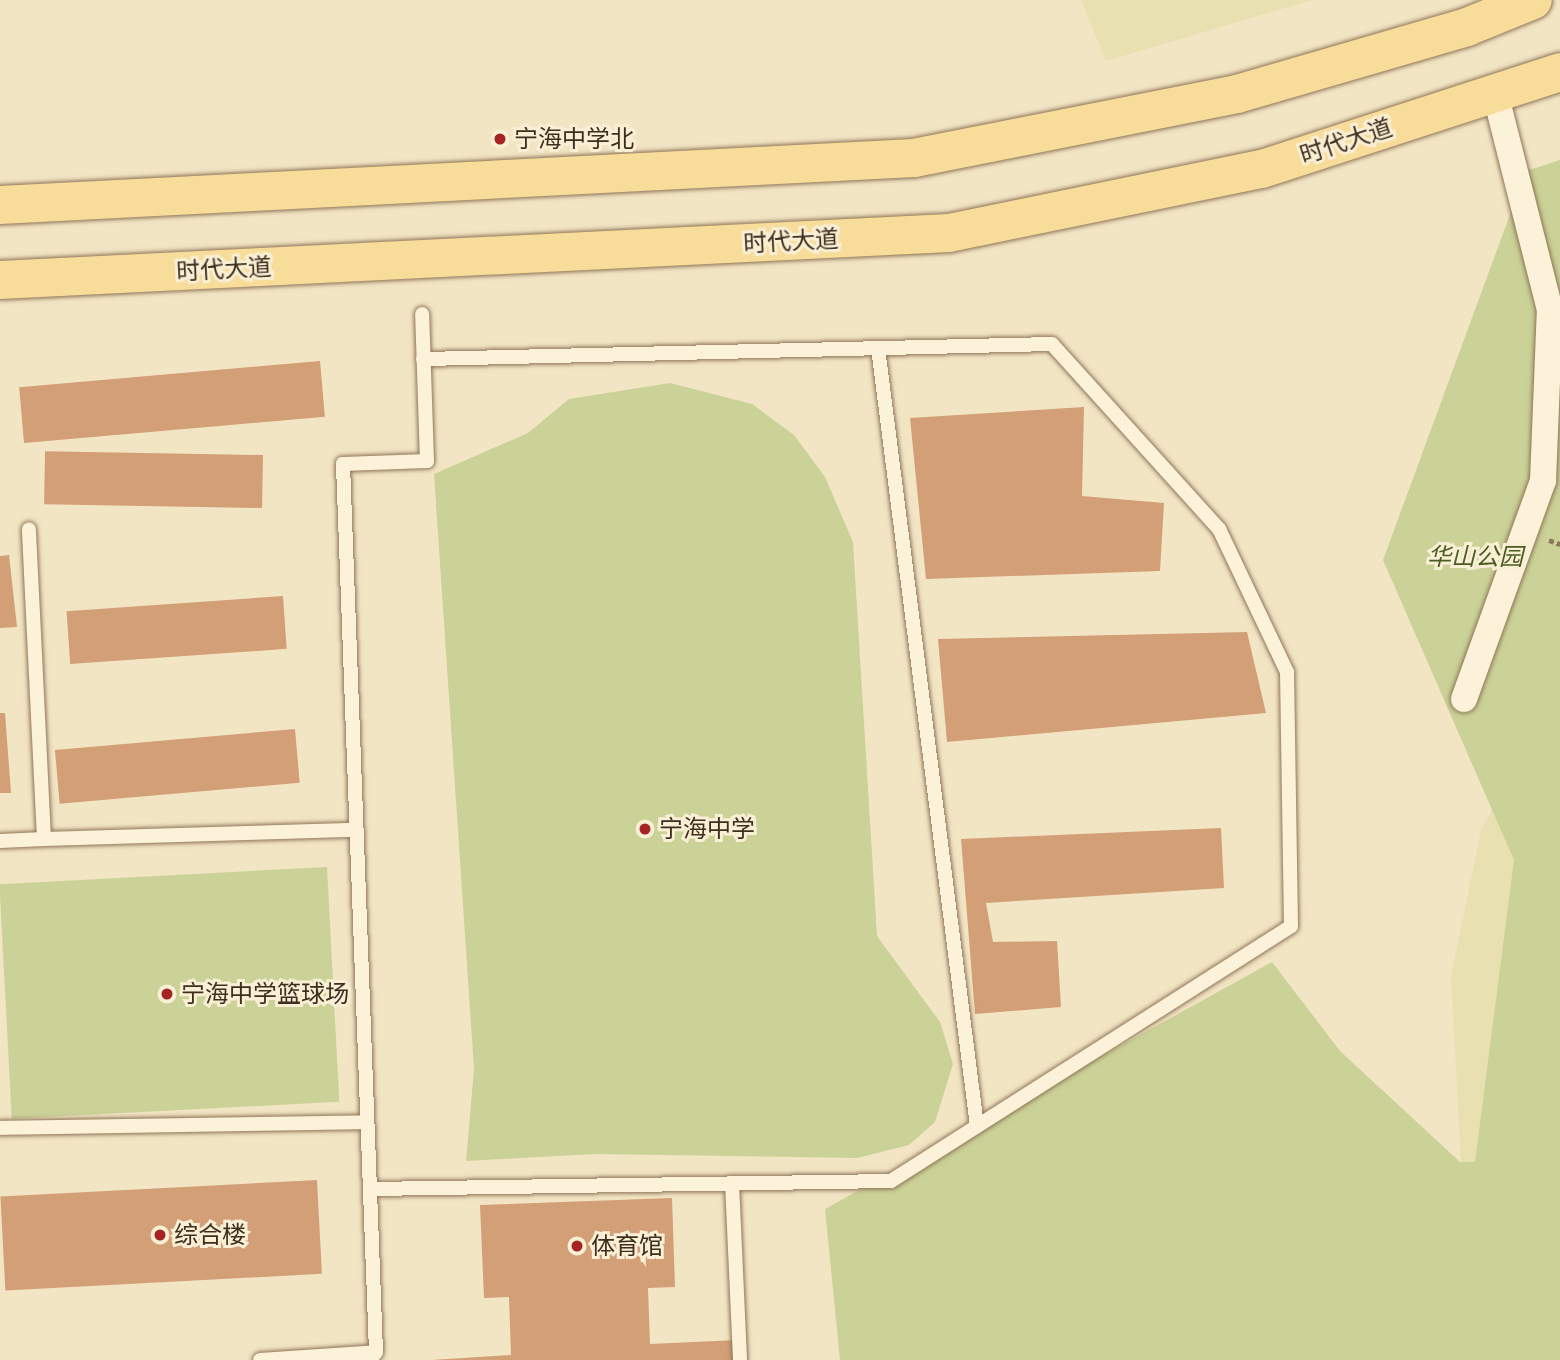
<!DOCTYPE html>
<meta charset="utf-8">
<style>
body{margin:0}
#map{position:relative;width:1560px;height:1360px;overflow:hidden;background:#f2e5c4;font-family:Lora,"Noto Sans SC",serif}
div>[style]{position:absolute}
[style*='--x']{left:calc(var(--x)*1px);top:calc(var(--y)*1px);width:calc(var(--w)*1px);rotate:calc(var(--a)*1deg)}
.farmland>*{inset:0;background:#e9e0b1}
.green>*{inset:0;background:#cad297;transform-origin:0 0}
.building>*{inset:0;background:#d39f77;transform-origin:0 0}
.path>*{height:4.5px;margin-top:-2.25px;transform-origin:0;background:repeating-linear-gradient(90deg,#8f7658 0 5px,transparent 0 8.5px)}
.roads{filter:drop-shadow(0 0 2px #8f7658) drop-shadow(0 0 2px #8f7658)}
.service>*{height:14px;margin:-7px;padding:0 7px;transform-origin:7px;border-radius:7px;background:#fcf2d9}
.minor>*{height:26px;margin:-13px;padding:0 13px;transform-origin:13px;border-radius:13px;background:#fcf2d9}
.primary>*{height:38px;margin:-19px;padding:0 19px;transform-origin:19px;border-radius:19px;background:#f8dc9a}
.dots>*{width:19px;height:19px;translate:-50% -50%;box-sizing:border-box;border:4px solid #f9efd5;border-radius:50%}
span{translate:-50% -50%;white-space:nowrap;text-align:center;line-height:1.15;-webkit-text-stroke:6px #f9efd5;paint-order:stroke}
.poi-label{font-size:24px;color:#3e2e1e}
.left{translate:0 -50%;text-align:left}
.street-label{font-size:24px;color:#3e2e1e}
.park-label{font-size:24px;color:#4d5c22;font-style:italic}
</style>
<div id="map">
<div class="farmland">
<div style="clip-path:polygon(1081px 0,1312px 0,1106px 61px)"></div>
<div style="clip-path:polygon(1560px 688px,1560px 1162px,1461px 1162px,1451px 977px,1481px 830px)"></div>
</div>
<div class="green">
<div style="clip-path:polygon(1560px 160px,1560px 1360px,840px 1360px,825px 1209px,1272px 962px,1340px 1051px,1460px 1162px,1475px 1162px,1514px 860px,1383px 560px,1526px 171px)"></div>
<div style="clip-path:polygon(670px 383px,752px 404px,794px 435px,825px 477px,853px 542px,877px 936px,940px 1022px,953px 1064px,935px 1122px,909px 1145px,857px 1158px,594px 1154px,466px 1161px,474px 1069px,434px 474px,528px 433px,569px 399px)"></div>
<div style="left:327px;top:867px;width:235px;height:328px;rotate:87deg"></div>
</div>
<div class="building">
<div style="left:320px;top:361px;width:56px;height:302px;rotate:85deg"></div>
<div style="clip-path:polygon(1084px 407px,1082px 496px,1164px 503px,1160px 571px,926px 579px,910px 418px)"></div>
<div style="left:263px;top:455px;width:53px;height:218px;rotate:91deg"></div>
<div style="clip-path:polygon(9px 555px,17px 627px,0 628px,0 556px)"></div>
<div style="left:283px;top:596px;width:53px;height:217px;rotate:86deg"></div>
<div style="clip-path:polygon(1247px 632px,1266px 713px,947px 742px,938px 639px)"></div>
<div style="clip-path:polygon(0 713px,5px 713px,11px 793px,0 793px)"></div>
<div style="left:295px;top:729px;width:54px;height:241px;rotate:85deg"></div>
<div style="clip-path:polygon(1221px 828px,1224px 888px,986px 903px,993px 942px,1057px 941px,1061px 1007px,975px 1014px,961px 839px)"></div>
<div style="left:317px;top:1180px;width:94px;height:317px;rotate:87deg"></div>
<div style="clip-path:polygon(672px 1198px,675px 1287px,648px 1288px,650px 1344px,738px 1340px,739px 1360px,431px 1360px,511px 1355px,509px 1297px,484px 1298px,480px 1205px)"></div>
</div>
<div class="path">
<div style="--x:1549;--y:540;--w:12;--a:20"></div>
</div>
<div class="roads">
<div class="service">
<div style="--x:878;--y:348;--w:784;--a:82.75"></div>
<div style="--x:44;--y:839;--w:312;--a:-1.7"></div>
<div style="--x:0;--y:841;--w:44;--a:-2.6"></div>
<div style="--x:44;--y:839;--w:310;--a:-92.8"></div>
<div style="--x:0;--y:1128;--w:367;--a:-0.9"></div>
<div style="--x:732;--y:1183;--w:177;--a:87.4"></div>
<div style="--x:370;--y:1189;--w:521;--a:-0.88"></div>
<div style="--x:891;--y:1181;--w:474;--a:-32.5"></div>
<div style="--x:1291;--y:926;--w:254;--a:-90.9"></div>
<div style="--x:1287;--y:672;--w:158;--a:-115.4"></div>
<div style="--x:1219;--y:529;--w:249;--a:-132.1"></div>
<div style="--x:1052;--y:344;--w:629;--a:178.63"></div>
<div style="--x:260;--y:1360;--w:116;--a:-3.9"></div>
<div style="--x:370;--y:1360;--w:10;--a:-53"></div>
<div style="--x:376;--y:1352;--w:889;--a:-92.13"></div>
<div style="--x:343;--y:464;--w:84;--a:-2"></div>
<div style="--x:427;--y:461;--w:147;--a:-91.9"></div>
</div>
<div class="minor">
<div style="--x:1464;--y:699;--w:232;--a:-70.1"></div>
<div style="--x:1543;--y:481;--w:171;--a:-87.7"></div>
<div style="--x:1550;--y:310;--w:224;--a:-104.2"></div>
</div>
<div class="primary">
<div style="--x:0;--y:205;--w:915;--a:-2.94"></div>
<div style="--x:914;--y:158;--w:329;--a:-11.2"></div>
<div style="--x:1237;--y:94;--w:240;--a:-16.2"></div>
<div style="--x:1467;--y:27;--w:71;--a:-22.2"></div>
<div style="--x:0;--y:280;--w:950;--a:-2.84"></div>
<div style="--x:949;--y:233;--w:319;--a:-11.6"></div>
<div style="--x:1262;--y:169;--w:313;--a:-18"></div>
</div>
</div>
<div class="dots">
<div style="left:500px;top:139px;background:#a42423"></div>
<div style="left:645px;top:829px;background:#a42423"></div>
<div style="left:167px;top:994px;background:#a42423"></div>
<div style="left:160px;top:1235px;background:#a42423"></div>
<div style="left:577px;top:1246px;background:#a42423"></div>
</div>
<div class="poi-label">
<span class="left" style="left:514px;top:139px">宁海中学北</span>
<span class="left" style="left:659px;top:829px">宁海中学</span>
<span class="left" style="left:181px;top:994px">宁海中学篮球场</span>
<span class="left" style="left:174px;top:1235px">综合楼</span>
<span class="left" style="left:591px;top:1246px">体育馆</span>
</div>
<div class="street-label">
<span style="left:1346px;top:141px;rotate:-18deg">时代大道</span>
<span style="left:791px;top:241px;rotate:-3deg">时代大道</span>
<span style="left:224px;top:269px;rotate:-3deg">时代大道</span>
</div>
<div class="park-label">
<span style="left:1475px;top:557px">华山公园</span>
</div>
</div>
